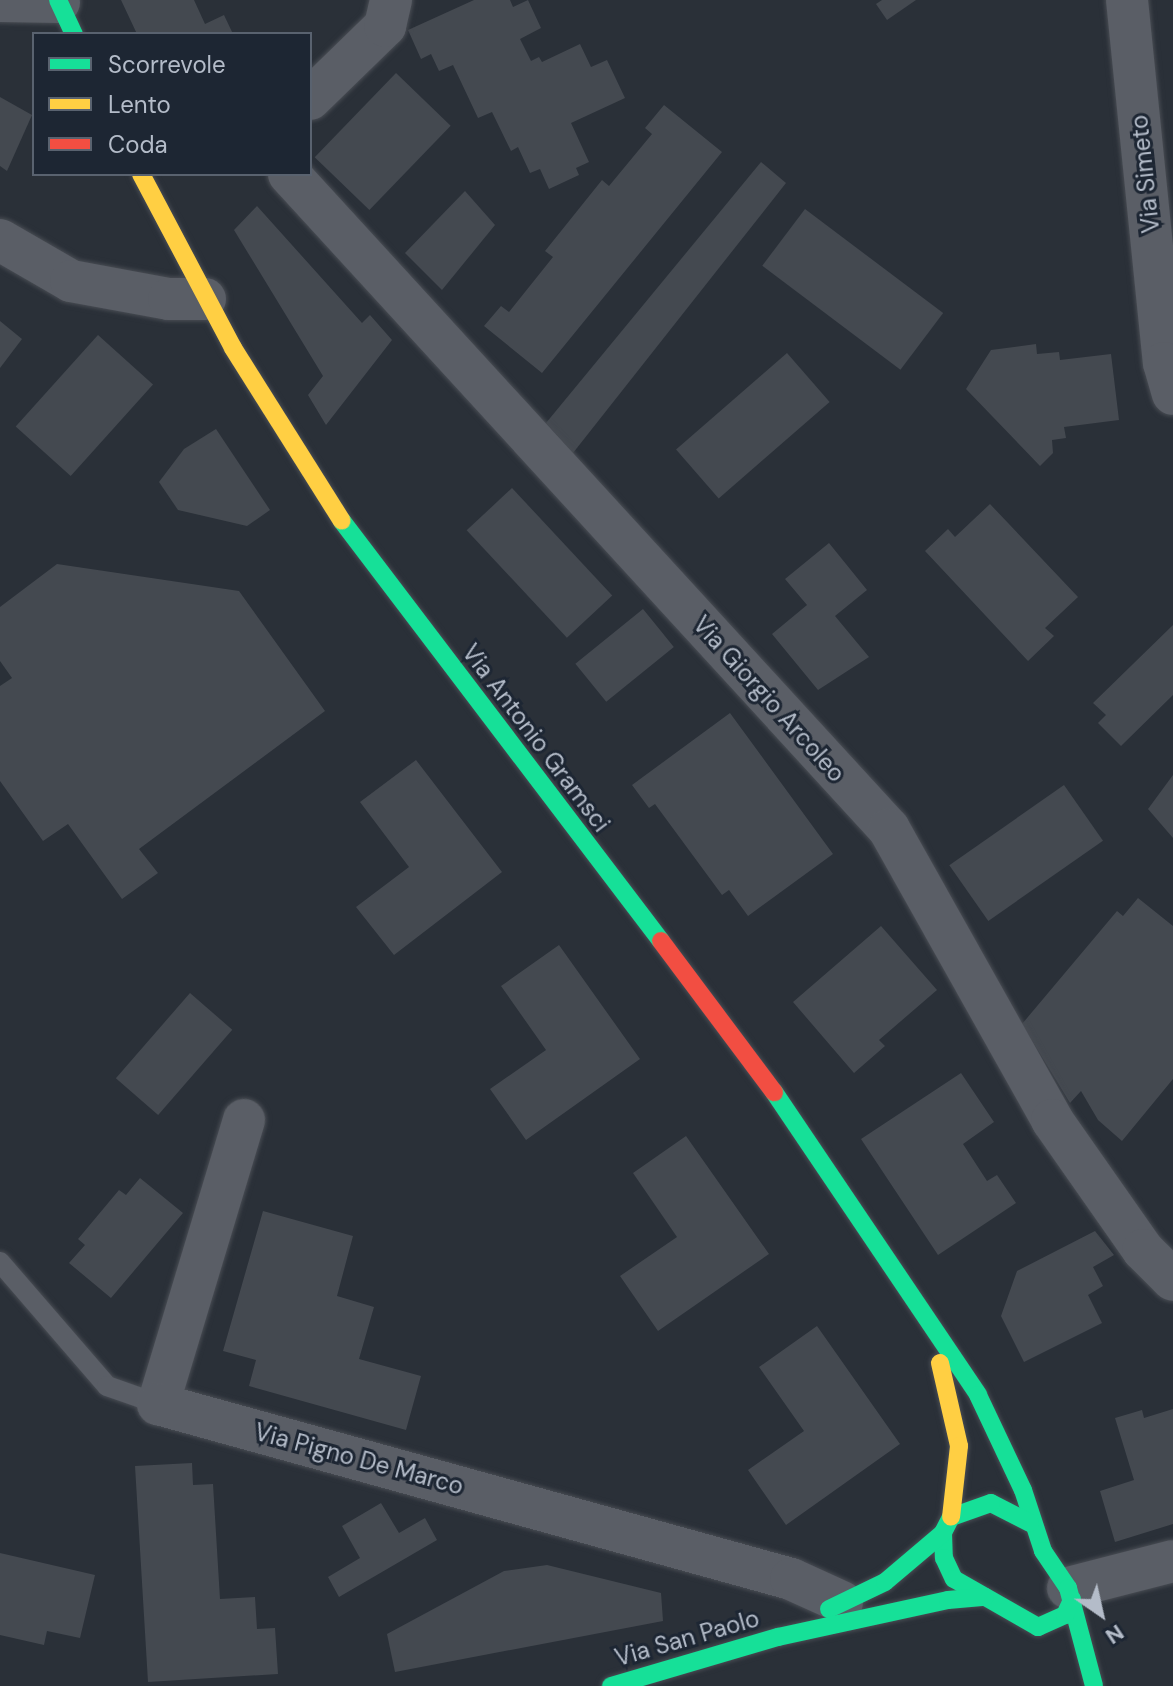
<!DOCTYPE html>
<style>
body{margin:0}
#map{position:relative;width:1173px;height:1686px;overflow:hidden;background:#2a3038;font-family:"DM Sans",sans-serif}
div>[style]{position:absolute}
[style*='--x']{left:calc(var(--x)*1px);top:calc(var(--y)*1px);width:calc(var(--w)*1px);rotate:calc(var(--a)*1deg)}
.building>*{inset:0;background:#444950;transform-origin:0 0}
.roads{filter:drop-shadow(0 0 2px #484c53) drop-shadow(0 0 2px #484c53)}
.lane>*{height:20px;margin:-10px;padding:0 10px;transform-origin:10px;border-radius:10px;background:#5a5e66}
.street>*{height:42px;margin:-21px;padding:0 21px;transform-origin:21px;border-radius:21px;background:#5a5e66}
.fast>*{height:18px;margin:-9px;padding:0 9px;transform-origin:9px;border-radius:9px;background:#16e098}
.slow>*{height:18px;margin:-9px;padding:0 9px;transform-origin:9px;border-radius:9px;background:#ffcf43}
.jam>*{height:18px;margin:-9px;padding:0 9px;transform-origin:9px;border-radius:9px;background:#f24e42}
span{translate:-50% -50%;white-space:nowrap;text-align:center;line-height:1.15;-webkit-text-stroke:6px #1d2633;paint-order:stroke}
.street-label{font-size:24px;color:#b4bcc9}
.legend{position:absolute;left:32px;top:32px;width:280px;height:144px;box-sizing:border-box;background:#1d2633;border:2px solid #59626f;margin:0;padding:10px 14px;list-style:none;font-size:24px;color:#b4bcc9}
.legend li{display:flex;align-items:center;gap:16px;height:40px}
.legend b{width:40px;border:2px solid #59626f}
.north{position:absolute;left:1061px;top:1574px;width:80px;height:80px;-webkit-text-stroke:6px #1d2633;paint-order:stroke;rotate:146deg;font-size:22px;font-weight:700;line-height:32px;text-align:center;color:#b4bcc9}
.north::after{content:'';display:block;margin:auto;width:28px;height:36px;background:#b4bcc9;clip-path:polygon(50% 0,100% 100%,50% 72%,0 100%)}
</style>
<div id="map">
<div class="building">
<div style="clip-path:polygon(121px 0,194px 0,205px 24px,224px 15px,233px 34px,137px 34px)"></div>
<div style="clip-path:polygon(474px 0,510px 0,513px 7px,528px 0,541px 28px,520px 39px,531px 61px,539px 57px,542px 62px,580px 44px,591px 67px,607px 60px,625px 98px,571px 123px,589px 162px,576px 168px,579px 175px,549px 189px,540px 169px,530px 173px,518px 147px,511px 151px,492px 112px,478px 118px,453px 65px,439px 71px,431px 54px,421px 59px,408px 30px)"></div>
<div style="clip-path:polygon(882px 0,916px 0,887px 20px,876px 4px)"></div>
<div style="left:396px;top:73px;width:76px;height:117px;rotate:44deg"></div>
<div style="clip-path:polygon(0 97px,32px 115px,7px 171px,0 166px)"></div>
<div style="clip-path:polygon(664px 105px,722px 152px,542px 373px,484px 326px,501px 306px,509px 312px,553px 257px,545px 251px,602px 180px,609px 186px,652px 134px,645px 128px)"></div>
<div style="clip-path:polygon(761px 162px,786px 183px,573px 453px,546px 423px)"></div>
<div style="clip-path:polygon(465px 191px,495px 225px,442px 290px,405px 253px)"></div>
<div style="clip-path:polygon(257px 206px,362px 323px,370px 315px,392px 340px,326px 425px,308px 395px,323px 376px,234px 230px)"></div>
<div style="left:805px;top:209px;width:173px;height:71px;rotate:37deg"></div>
<div style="clip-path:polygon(0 321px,22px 339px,0 368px)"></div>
<div style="left:98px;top:335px;width:74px;height:123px;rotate:42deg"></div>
<div style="clip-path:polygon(1036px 344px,1037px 354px,1059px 352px,1060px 360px,1111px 354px,1119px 420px,1064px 427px,1066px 438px,1052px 440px,1053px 453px,1040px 466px,966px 389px,991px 350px)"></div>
<div style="left:787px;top:353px;width:65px;height:147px;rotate:49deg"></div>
<div style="clip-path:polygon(216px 429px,270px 510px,247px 526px,178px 510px,159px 482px,184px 449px)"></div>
<div style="left:512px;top:488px;width:147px;height:62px;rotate:47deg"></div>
<div style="clip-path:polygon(990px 504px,1078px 597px,1045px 628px,1054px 636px,1028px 661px,925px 551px,948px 529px,955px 537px)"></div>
<div style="clip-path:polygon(829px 543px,867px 590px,835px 616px,869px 657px,818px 690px,772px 634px,807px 605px,785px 579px)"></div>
<div style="clip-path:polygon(57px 564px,239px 591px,325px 711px,139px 849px,158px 873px,122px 899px,68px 824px,43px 841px,0 781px,0 686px,12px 678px,0 661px,0 607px)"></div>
<div style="left:643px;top:609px;width:49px;height:87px;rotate:51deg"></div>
<div style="clip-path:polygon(1173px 625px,1173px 695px,1121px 746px,1098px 723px,1106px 715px,1093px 703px)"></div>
<div style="clip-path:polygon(730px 713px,833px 854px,748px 916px,729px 890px,722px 895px,655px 804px,649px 808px,632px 785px)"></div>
<div style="clip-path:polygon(416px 760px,502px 872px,394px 955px,356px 907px,409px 867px,360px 802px)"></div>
<div style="clip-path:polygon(1173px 775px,1173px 838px,1148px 809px)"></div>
<div style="left:1064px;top:785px;width:68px;height:140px;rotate:55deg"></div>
<div style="clip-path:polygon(1138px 898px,1173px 926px,1173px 1079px,1122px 1141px,1098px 1120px,1081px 1091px,1070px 1103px,1022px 1024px,1117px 911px,1123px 916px)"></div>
<div style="clip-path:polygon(881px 926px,937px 990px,879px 1040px,885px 1046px,854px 1073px,793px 1002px)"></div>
<div style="clip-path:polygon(559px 945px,640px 1059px,526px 1140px,490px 1089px,546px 1050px,501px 986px)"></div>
<div style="left:190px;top:993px;width:56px;height:113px;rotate:41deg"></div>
<div style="clip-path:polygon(961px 1073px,994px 1122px,963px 1144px,987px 1181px,997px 1175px,1016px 1203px,938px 1255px,861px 1139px)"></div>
<div style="clip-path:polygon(686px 1136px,769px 1254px,658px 1331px,620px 1276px,677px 1237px,633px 1173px)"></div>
<div style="clip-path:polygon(140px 1178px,183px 1213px,111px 1298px,69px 1263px,85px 1245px,78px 1239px,119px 1190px,126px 1195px)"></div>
<div style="clip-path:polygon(263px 1211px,353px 1236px,337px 1296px,374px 1307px,359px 1359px,421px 1376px,406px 1430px,249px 1386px,256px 1360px,223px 1351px)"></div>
<div style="clip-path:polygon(1095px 1231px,1114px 1255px,1093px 1267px,1103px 1286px,1088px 1295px,1102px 1323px,1024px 1362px,1001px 1316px,1017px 1271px)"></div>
<div style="clip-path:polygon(817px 1326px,900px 1444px,786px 1525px,748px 1470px,804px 1431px,759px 1367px)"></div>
<div style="clip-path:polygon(1173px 1409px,1173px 1524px,1115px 1542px,1100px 1491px,1134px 1480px,1115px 1418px,1142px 1410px,1144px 1418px)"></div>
<div style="clip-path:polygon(192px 1463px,193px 1485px,213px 1484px,220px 1599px,255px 1597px,257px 1629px,275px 1628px,278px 1674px,148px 1682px,135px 1466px)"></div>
<div style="clip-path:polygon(381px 1503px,399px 1533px,425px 1518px,437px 1540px,339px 1597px,328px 1577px,360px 1558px,342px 1526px)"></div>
<div style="clip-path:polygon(0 1553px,95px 1575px,80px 1638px,47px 1631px,44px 1645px,0 1635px)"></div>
<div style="clip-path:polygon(547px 1565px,661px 1593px,663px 1621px,395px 1672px,387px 1634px,504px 1571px)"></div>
</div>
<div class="roads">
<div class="lane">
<div style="--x:0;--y:1262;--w:164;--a:49.2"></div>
<div style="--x:107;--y:1386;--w:54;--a:19.4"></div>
</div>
<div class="street">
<div style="--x:1127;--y:0;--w:365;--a:84.2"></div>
<div style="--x:1164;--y:363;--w:32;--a:74"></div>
<div style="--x:0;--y:1;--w:59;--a:1"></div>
<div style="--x:310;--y:99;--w:105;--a:-44.2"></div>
<div style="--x:385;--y:26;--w:27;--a:-77"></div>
<div style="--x:289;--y:174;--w:888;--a:47.51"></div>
<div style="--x:889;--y:829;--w:334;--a:60.7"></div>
<div style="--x:1052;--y:1120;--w:159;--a:55"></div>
<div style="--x:1143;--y:1250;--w:42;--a:45"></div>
<div style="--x:0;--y:240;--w:82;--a:30"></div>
<div style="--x:71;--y:281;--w:100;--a:10.4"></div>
<div style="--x:169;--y:299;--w:36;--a:0"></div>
<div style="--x:244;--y:1120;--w:297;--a:106.8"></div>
<div style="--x:158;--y:1404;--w:657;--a:15.45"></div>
<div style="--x:791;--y:1579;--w:56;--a:24.3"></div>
<div style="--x:1068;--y:1588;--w:108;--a:-14.4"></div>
</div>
<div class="fast">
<div style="--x:58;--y:0;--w:38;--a:65"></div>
<div style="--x:342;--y:521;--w:527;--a:52.78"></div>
<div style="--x:774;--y:1092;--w:365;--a:56"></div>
<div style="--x:978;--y:1395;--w:105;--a:64.7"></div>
<div style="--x:1023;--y:1490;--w:64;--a:71.8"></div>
<div style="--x:1043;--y:1551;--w:45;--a:56"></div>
<div style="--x:1068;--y:1588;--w:101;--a:75.1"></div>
<div style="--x:1030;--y:1523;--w:44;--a:-152.9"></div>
<div style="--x:991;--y:1503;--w:42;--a:160.7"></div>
<div style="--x:951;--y:1517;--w:18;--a:117"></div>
<div style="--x:943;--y:1533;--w:25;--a:88"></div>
<div style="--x:944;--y:1558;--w:23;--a:65"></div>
<div style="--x:954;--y:1579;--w:97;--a:29.7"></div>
<div style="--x:1038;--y:1627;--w:30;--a:-24"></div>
<div style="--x:1065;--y:1615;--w:17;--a:-65"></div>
<div style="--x:829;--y:1609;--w:62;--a:-25.7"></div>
<div style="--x:885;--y:1582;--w:76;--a:-40.2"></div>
<div style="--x:611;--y:1686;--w:174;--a:-16.4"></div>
<div style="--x:778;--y:1637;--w:174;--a:-12.3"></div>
<div style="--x:948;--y:1600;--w:37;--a:-5"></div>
</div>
<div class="slow">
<div style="--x:141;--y:174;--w:197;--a:62.1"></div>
<div style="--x:233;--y:348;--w:204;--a:57.8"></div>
<div style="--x:940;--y:1363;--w:85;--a:77.1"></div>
<div style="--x:959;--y:1446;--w:71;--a:96.4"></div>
</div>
<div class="jam">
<div style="--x:661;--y:941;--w:189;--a:53.2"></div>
</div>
</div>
<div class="street-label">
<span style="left:1145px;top:174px;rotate:-96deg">Via Simeto</span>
<span style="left:769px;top:699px;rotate:48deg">Via Giorgio Arcoleo</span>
<span style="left:536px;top:738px;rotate:53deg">Via Antonio Gramsci</span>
<span style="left:359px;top:1459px;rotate:15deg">Via Pigno De Marco</span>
<span style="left:687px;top:1638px;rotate:-16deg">Via San Paolo</span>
</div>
<ul class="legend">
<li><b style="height:10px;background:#16e098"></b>Scorrevole</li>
<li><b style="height:10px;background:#ffcf43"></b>Lento</li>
<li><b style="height:10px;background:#f24e42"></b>Coda</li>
</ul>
<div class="north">N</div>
</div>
